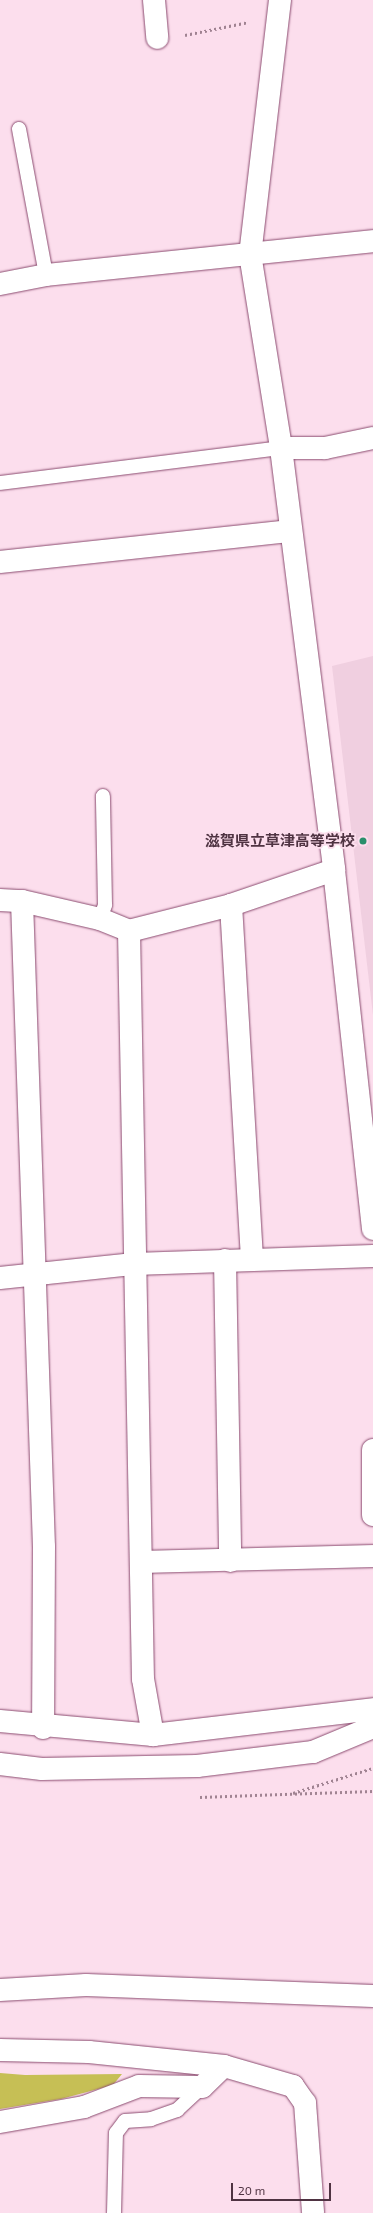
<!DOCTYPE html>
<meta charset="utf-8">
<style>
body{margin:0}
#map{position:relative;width:373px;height:2213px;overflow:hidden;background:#fcdeed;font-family:"Exo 2","Noto Sans JP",sans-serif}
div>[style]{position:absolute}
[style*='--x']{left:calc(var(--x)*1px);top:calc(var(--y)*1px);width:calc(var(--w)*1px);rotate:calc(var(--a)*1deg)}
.built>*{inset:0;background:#f0cfe0}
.green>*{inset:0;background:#c6bf55}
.path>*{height:2.5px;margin-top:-1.25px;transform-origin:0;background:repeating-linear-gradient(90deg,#a08392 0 2px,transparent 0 5px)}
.roads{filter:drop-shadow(0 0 1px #8b4c70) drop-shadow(0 0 1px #8b4c70)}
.service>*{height:14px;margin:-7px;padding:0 7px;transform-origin:7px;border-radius:7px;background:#fff}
.minor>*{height:22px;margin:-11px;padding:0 11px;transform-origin:11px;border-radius:11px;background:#fff}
.tertiary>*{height:22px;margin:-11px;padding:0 11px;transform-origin:11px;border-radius:11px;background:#fff}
.dots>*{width:11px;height:11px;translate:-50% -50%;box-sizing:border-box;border:2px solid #fcdeed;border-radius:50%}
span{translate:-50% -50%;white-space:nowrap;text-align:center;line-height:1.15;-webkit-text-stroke:3.5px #fcdeed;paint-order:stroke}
.poi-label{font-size:15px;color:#4f3342;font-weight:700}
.right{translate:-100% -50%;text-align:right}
.scale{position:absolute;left:231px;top:2183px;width:100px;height:18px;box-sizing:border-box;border:2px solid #4f3342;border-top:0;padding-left:5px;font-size:12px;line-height:14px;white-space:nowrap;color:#4f3342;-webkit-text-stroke:3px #fcdeed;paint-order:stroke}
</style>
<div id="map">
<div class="built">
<div style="clip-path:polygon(373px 656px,373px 1015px,332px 666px)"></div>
</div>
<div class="green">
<div style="clip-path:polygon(0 2073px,25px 2075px,122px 2074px,113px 2085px,61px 2099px,0 2109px)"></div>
</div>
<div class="path">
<div style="--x:185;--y:35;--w:65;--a:-11.5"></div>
<div style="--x:293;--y:1793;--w:84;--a:-17.4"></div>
<div style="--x:200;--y:1797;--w:173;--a:-2"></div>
</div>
<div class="roads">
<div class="service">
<div style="--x:19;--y:129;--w:148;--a:79.5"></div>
<div style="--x:0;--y:483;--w:283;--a:-7.1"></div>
<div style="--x:100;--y:919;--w:15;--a:-70"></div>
<div style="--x:105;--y:905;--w:109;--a:-91.1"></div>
<div style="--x:114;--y:2213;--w:80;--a:-88.6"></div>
<div style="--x:116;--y:2133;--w:15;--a:-53"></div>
<div style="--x:125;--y:2121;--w:26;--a:-4"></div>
<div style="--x:151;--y:2119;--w:28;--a:-19"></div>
<div style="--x:177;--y:2110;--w:34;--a:-43"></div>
</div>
<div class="minor">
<div style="--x:154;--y:0;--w:38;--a:85"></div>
<div style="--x:280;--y:0;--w:256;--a:96.7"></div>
<div style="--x:250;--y:254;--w:196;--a:80.9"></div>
<div style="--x:281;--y:448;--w:425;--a:82.8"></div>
<div style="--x:334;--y:870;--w:361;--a:83.8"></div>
<div style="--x:0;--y:284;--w:47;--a:-11.1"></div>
<div style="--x:46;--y:275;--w:329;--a:-5.9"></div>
<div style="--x:281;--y:448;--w:44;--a:0"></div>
<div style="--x:325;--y:448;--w:49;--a:-11.8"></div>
<div style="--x:0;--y:562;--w:291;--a:-6.1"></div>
<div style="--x:0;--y:900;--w:22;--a:3"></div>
<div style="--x:22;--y:901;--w:80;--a:13"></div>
<div style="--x:100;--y:919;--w:31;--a:22"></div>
<div style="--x:129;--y:931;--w:105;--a:-14.3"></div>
<div style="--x:231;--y:905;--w:109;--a:-18.8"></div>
<div style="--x:22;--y:901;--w:646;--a:88.05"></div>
<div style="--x:44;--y:1547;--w:181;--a:90.3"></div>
<div style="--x:231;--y:905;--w:354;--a:86.6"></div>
<div style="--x:129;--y:931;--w:748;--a:88.93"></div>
<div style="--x:143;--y:1679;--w:57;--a:79.9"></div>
<div style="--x:225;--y:1260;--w:301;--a:89"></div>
<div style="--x:0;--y:1278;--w:135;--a:-6"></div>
<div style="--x:134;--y:1264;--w:239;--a:-1.9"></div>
<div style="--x:373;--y:1450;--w:65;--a:90"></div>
<div style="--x:142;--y:1562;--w:231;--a:-1.5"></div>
<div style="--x:0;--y:1721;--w:154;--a:5.2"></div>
<div style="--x:153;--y:1735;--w:222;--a:-6.7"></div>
<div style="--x:0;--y:1764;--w:42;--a:6.8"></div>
<div style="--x:42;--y:1769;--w:155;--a:-1.1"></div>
<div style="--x:197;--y:1766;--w:117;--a:-6.9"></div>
<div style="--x:313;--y:1752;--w:65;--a:-22.6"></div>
<div style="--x:0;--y:2050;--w:89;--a:1.3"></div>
<div style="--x:89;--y:2052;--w:136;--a:5.9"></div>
<div style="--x:224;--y:2066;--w:72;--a:16.2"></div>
<div style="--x:293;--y:2086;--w:21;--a:55"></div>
<div style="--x:305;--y:2103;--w:110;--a:85.8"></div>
<div style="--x:0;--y:2122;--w:85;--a:-10.1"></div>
<div style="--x:84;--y:2107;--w:59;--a:-20.9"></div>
<div style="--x:139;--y:2086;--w:63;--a:0.9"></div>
<div style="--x:202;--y:2087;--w:30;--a:-44"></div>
</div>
<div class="tertiary">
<div style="--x:0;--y:1990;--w:86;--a:-3.3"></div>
<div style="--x:86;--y:1985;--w:287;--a:2.2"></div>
</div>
</div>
<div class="dots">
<div style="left:363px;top:841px;background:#288f6b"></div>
</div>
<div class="poi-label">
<span class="right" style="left:355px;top:841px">滋賀県立草津高等学校</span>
</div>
<div class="scale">20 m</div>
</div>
